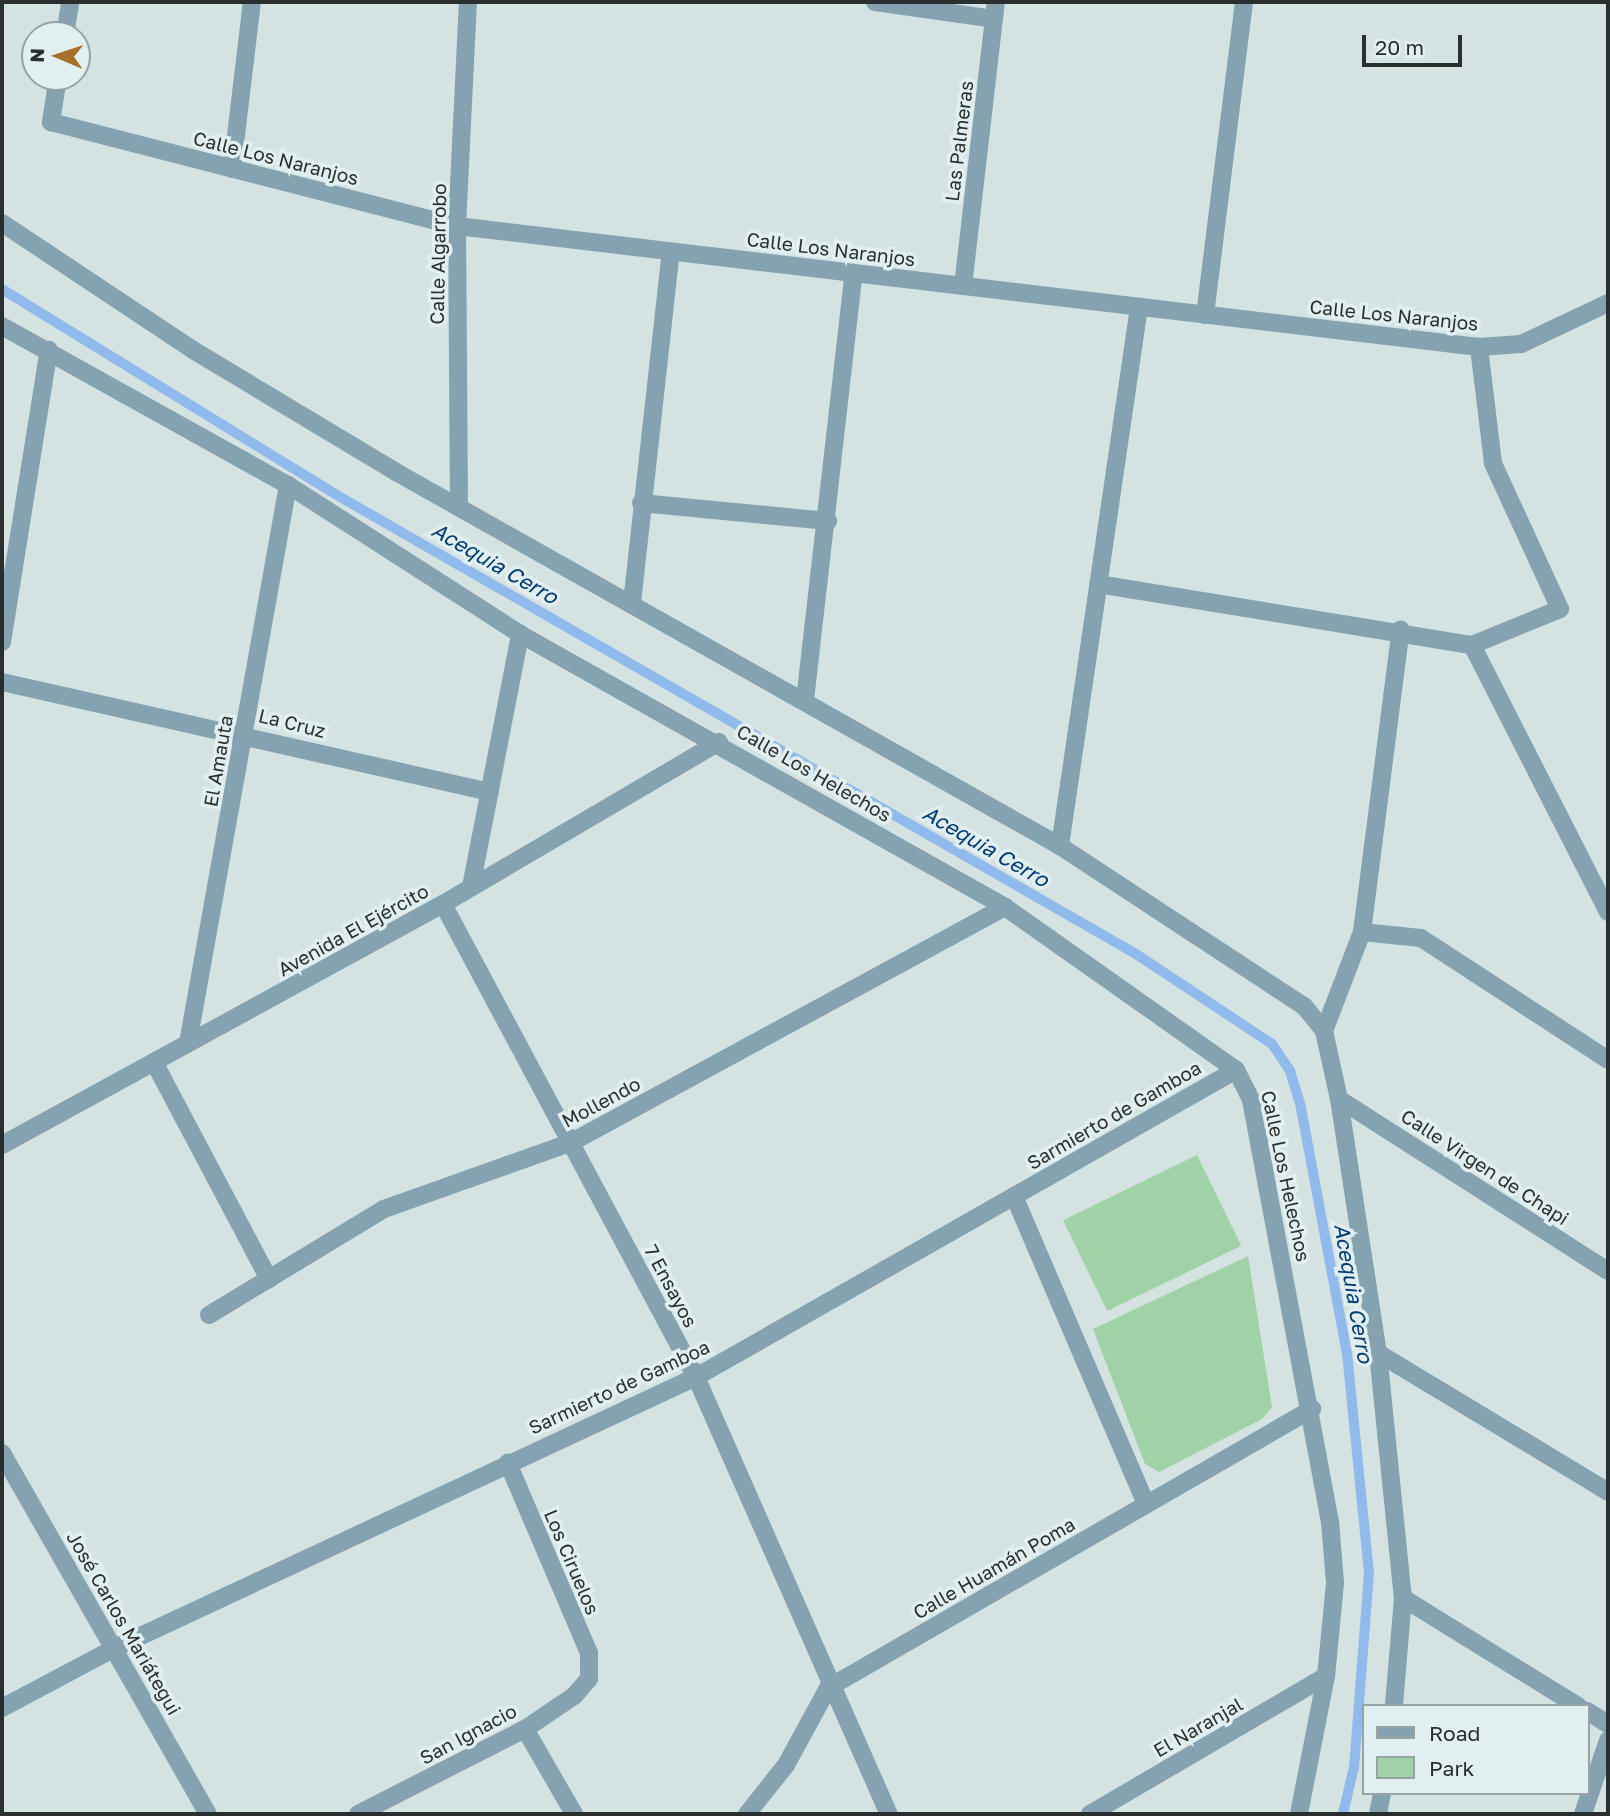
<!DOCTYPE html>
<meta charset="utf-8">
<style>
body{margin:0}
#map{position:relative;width:1610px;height:1816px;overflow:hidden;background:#d5e2e2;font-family:"Golos Text",sans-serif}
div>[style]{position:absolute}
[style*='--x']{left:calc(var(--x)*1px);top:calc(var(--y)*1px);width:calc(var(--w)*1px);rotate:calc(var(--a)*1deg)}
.green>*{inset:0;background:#a0d2a7;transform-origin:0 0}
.stream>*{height:10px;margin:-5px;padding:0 5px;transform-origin:5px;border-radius:5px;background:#91baec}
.minor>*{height:18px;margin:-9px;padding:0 9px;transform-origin:9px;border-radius:9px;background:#84a2af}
span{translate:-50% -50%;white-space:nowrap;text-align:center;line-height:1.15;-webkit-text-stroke:7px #e2eff0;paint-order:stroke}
.street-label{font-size:19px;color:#292e2e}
.water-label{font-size:21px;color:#003b76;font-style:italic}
.frame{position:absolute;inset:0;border:4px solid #292e2e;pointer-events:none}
.legend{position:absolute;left:1362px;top:1704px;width:228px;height:91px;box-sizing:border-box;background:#e2eff0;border:2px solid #98a2a2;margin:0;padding:9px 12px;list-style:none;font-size:21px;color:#292e2e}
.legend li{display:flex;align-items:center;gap:14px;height:35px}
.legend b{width:35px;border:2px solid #98a2a2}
.north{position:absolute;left:21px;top:21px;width:70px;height:70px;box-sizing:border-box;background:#e2eff0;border:2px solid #98a2a2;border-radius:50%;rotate:272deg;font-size:19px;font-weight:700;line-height:28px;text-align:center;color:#292e2e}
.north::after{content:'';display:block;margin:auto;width:24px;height:32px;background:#a6702b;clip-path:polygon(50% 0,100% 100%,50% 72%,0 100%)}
.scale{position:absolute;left:1362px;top:35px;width:100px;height:32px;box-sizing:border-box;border:4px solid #292e2e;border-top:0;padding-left:9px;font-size:21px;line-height:24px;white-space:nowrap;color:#292e2e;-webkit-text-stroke:5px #e2eff0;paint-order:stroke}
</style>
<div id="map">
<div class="green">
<div style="left:1197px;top:1155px;width:101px;height:149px;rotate:64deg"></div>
<div style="clip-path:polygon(1248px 1256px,1272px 1407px,1262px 1419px,1159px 1472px,1145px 1464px,1093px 1329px)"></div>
</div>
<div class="stream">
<div style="--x:2;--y:289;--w:391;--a:31.6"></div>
<div style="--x:335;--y:494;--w:924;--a:29.87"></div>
<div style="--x:1136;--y:954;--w:163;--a:33.5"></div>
<div style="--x:1272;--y:1044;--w:32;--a:56"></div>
<div style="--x:1290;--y:1071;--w:39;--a:73"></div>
<div style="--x:1301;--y:1108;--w:249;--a:79.4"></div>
<div style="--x:1347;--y:1353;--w:221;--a:84.3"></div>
<div style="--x:1369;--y:1573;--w:195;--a:94.4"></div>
<div style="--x:1354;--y:1767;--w:48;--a:103.2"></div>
</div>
<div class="minor">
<div style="--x:875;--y:2;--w:120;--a:8.1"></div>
<div style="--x:65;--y:35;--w:33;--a:-81"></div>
<div style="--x:58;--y:77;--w:46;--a:98.8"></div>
<div style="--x:51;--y:122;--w:419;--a:14.4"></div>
<div style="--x:457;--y:226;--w:1029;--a:6.75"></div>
<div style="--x:1479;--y:347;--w:42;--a:-4.1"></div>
<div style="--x:1521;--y:344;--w:96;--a:-25.2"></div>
<div style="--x:232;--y:169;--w:168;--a:-83.2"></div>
<div style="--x:2;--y:223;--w:229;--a:33.6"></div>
<div style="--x:193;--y:350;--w:237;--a:31"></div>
<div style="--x:396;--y:472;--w:762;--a:29.39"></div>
<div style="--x:1060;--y:846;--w:292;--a:33.3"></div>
<div style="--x:1304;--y:1006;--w:32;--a:51"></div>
<div style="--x:1324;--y:1031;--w:70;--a:77.6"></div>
<div style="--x:1339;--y:1099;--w:257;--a:81.3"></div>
<div style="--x:1378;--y:1353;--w:246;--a:84.2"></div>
<div style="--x:1403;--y:1598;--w:108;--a:94.8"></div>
<div style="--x:963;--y:286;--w:286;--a:-83.4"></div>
<div style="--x:1205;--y:315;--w:315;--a:-82.9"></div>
<div style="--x:2;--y:326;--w:327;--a:29.1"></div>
<div style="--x:288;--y:485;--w:276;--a:32.7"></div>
<div style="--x:520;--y:634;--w:557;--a:29.37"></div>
<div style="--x:1005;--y:907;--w:283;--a:35.2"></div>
<div style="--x:1236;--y:1070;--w:34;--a:63"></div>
<div style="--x:1251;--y:1100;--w:428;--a:79.4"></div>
<div style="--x:1330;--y:1521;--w:62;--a:85.4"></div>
<div style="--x:1335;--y:1583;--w:93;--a:95.5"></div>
<div style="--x:1326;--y:1676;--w:141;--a:101.1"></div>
<div style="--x:641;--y:503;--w:188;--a:5.5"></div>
<div style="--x:459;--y:507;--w:281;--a:-90.4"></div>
<div style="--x:457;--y:226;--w:224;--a:-87.2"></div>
<div style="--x:1098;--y:584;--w:379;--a:9.3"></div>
<div style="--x:1472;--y:645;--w:95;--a:-22.2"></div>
<div style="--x:1560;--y:609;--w:161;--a:-114.7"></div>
<div style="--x:1493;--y:463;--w:117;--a:-96.9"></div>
<div style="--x:632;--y:603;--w:353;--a:-83.7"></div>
<div style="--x:2;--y:642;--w:296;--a:-80.9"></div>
<div style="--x:1472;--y:645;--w:300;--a:63"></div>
<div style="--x:2;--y:682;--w:500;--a:12.7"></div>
<div style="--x:805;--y:700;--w:430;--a:-83.5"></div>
<div style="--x:1060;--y:846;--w:545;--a:-81.66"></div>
<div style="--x:471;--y:887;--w:258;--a:-79"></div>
<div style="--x:443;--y:904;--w:536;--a:61.86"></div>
<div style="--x:696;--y:1377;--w:478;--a:66.2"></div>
<div style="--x:1362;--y:932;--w:59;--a:5.8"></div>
<div style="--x:1421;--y:938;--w:223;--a:33.1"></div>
<div style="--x:1324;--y:1031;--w:106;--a:-69"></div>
<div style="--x:1362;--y:932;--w:305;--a:-82.7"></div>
<div style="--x:188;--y:1043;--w:567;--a:-79.84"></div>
<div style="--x:154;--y:1062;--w:246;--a:62.1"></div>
<div style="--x:1339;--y:1099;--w:319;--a:32.6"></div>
<div style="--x:2;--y:1145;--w:503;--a:-28.66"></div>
<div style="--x:443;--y:904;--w:320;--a:-30.4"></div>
<div style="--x:1014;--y:1196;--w:335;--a:66.8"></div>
<div style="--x:209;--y:1315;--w:205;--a:-31.2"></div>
<div style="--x:384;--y:1209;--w:200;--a:-19.6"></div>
<div style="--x:572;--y:1142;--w:493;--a:-28.5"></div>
<div style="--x:1378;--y:1353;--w:269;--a:31.1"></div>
<div style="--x:2;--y:1453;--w:416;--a:60.3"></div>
<div style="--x:1403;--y:1598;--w:206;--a:31.7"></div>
<div style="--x:2;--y:1708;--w:128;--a:-28"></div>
<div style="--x:115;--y:1648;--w:641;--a:-25.01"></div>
<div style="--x:696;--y:1377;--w:621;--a:-29.62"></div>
<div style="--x:1587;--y:1711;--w:25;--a:32"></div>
<div style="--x:525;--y:1729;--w:98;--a:60"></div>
<div style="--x:358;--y:1814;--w:187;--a:-27"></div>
<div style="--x:525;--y:1729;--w:59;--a:-34"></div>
<div style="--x:574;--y:1696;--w:23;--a:-49"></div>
<div style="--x:589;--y:1679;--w:26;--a:-90"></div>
<div style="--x:589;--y:1653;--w:207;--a:-113.1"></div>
<div style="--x:747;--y:1814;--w:63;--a:-51.5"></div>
<div style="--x:786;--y:1765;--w:88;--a:-61.4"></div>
<div style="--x:828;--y:1688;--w:559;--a:-29.96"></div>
<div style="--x:1090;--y:1814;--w:273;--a:-30.3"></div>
<div style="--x:1378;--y:1814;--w:21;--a:-79"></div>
<div style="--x:1583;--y:1814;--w:78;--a:-71.3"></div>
</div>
<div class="street-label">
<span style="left:959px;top:141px;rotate:-83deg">Las Palmeras</span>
<span style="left:276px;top:158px;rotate:14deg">Calle Los Naranjos</span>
<span style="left:831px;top:249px;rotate:7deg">Calle Los Naranjos</span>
<span style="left:438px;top:254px;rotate:-89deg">Calle Algarrobo</span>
<span style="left:1394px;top:315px;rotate:6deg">Calle Los Naranjos</span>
<span style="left:292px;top:723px;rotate:14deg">La Cruz</span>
<span style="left:218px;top:761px;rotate:-80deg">El Amauta</span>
<span style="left:814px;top:773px;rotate:30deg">Calle Los Helechos</span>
<span style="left:353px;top:930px;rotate:-29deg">Avenida El Ejército</span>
<span style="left:601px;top:1102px;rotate:-28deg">Mollendo</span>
<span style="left:1114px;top:1115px;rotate:-30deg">Sarmierto de Gamboa</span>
<span style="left:1485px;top:1167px;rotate:33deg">Calle Virgen de Chapi</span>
<span style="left:1286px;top:1176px;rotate:78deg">Calle Los Helechos</span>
<span style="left:671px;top:1286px;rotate:62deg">7 Ensayos</span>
<span style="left:619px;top:1387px;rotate:-25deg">Sarmierto de Gamboa</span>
<span style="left:572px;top:1562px;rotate:67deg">Los Ciruelos</span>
<span style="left:994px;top:1568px;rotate:-30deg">Calle Huamán Poma</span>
<span style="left:124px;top:1623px;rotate:60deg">José Carlos Mariátegui</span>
<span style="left:1198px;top:1727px;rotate:-30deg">El Naranjal</span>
<span style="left:468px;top:1734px;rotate:-28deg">San Ignacio</span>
</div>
<div class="water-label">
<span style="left:495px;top:563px;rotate:30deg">Acequia Cerro</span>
<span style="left:986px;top:846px;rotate:30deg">Acequia Cerro</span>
<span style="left:1354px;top:1293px;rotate:80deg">Acequia Cerro</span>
</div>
<div class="frame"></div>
<ul class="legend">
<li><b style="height:9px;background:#84a2af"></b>Road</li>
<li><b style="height:19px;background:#a0d2a7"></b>Park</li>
</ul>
<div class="north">N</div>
<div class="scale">20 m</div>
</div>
